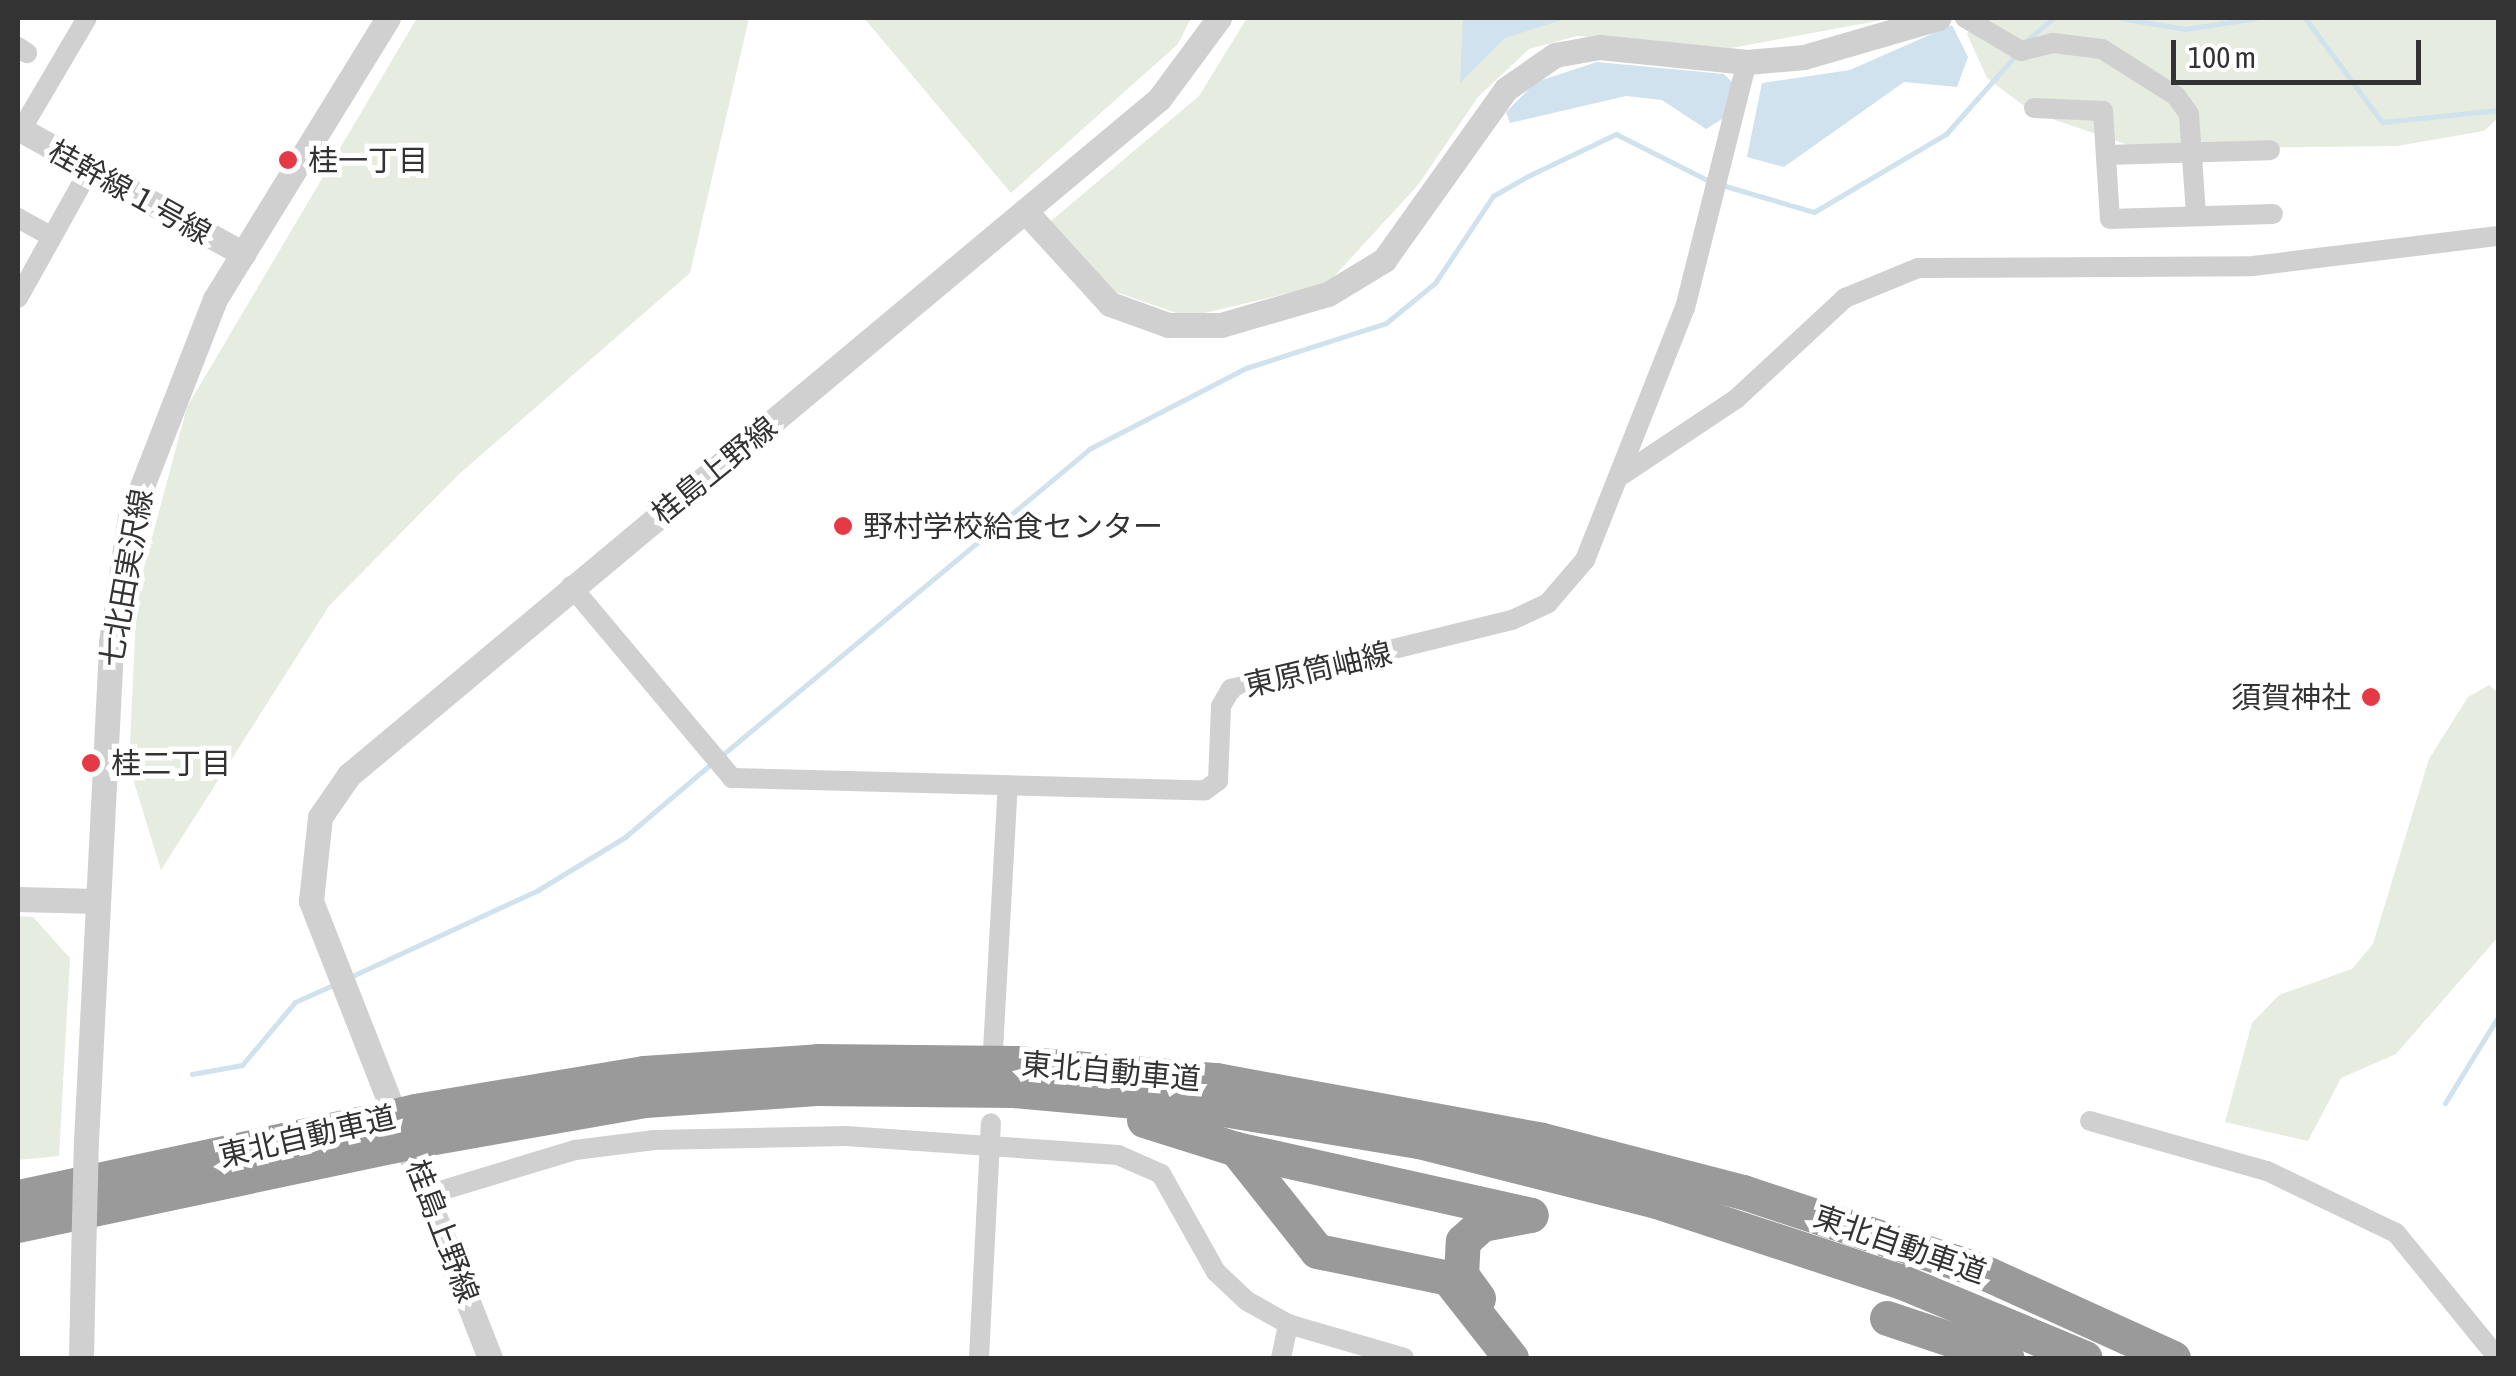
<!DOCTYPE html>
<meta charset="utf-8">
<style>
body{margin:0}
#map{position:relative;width:2516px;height:1376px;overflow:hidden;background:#fff;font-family:"Asap Condensed","Noto Sans JP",sans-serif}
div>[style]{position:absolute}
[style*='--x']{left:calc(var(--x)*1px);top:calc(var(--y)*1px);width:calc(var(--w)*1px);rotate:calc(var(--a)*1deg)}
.green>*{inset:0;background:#e6ecdf}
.water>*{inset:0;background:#cfe2ee}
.stream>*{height:5px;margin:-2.5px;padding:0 2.5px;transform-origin:2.5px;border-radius:2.5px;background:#cfe2ee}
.minor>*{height:20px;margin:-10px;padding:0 10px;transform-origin:10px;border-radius:10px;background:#d0d0d0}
.tertiary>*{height:25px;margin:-12.5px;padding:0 12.5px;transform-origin:12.5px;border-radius:12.5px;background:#d0d0d0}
.motorway>*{height:35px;margin:-17.5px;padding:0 17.5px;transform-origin:17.5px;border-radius:17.5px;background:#9a9a9a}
.tertiary-bridge>*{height:25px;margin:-12.5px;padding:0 12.5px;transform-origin:12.5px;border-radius:12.5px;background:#d0d0d0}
.motorway-bridge>*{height:35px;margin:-17.5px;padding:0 17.5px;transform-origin:17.5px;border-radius:17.5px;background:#9a9a9a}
.dots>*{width:28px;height:28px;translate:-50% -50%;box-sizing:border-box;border:5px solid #fff;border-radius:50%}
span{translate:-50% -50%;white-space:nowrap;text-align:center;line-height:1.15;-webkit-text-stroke:10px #fff;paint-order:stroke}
.poi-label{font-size:30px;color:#333}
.left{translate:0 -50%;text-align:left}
.right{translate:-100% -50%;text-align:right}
.street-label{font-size:30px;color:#333}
.frame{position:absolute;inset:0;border:20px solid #333;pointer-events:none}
.scale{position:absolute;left:2171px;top:40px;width:250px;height:45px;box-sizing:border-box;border:5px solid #333;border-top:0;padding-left:12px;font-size:30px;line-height:35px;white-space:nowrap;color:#333;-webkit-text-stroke:8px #fff;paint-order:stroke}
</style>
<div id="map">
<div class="green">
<div style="clip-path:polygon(417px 18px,749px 18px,690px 273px,458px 475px,329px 606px,161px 870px,129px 766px,137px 594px,187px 407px)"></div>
<div style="clip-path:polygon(864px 18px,1191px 18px,1178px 44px,1011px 193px)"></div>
<div style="clip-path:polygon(1247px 18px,1894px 18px,1731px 48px,1577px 36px,1529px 49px,1478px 97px,1418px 185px,1327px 284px,1188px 317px,1116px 292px,1051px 221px,1199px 96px)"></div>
<div style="clip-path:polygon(1980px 18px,2496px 18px,2498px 118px,2484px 131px,2397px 146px,2140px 149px,2032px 112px,1987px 78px,1967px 34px)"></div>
<div style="clip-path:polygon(2489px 685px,2498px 693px,2498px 937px,2396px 1054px,2341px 1078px,2308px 1141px,2225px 1122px,2252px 1023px,2279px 995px,2352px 969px,2373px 944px,2429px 759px,2468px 697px)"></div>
<div style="clip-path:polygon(18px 916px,33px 917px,70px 958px,59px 1156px,18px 1160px)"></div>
</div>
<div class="water">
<div style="clip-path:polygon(1463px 18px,1568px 18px,1505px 38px,1460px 83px)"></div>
<div style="clip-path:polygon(1952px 25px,1968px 57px,1957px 87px,1904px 82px,1784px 167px,1747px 157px,1762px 83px,1850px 70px)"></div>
<div style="clip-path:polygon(1597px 62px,1724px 74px,1732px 82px,1725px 117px,1706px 129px,1662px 100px,1626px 96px,1510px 123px,1506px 112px,1536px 82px)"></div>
</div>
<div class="stream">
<div style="--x:2121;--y:18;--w:65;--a:9.8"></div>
<div style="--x:2185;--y:29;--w:72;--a:-8.8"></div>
<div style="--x:2305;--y:18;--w:129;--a:53.5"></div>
<div style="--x:2382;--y:122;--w:117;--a:-5.9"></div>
<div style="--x:2024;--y:43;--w:38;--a:-41"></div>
<div style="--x:1722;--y:185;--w:96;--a:16.4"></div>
<div style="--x:1814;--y:212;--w:153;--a:-30.6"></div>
<div style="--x:1946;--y:134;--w:104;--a:-48.5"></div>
<div style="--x:721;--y:756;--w:479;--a:-39.8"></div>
<div style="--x:1089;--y:449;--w:177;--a:-27.3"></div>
<div style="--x:1246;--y:368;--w:147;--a:-17.8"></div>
<div style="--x:1386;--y:323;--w:63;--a:-39.2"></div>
<div style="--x:1435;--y:283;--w:105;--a:-56.3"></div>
<div style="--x:1493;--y:196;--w:40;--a:-29.7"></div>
<div style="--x:1528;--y:176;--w:98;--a:-25.5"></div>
<div style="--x:1616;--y:134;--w:106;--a:26.8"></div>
<div style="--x:350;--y:977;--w:207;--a:-24.8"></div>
<div style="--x:538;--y:890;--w:102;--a:-31.3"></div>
<div style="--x:625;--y:837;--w:114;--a:-40.4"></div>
<div style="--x:192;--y:1074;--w:51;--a:-10.2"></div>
<div style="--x:242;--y:1065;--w:82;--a:-49.9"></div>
<div style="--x:295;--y:1002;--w:44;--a:-24.2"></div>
<div style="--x:2445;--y:1103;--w:101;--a:-58.4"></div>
</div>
<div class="minor">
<div style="--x:1965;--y:18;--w:65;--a:30.5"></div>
<div style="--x:2021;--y:51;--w:33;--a:-14"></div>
<div style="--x:2053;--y:43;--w:49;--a:7"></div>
<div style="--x:2102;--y:49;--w:88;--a:32.4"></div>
<div style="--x:2176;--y:96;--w:22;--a:54"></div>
<div style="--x:2189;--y:114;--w:101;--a:86"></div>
<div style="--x:18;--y:47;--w:11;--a:34"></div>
<div style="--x:2034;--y:108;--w:69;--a:2.5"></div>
<div style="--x:2103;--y:111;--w:108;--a:86.3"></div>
<div style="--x:2110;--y:219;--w:163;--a:-1.8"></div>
<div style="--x:21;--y:130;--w:130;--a:-59.5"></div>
<div style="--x:2106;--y:155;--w:164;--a:-1.7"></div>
<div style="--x:18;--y:218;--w:39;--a:29"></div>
<div style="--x:18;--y:298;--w:144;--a:-60.9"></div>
<div style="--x:1622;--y:475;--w:137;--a:-33.7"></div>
<div style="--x:1736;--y:399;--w:149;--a:-42.8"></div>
<div style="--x:1845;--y:298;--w:79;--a:-22.3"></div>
<div style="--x:1918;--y:268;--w:335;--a:-0.3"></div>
<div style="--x:2253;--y:266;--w:247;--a:-7"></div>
<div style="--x:571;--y:586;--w:251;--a:50"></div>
<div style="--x:732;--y:778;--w:473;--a:1.5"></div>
<div style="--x:1205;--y:790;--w:16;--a:-35"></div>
<div style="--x:1218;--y:781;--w:75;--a:-87.7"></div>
<div style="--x:1221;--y:706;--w:20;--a:-60"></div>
<div style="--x:1231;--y:689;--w:289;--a:-13.8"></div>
<div style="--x:1512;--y:620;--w:40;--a:-25"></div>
<div style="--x:1548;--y:603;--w:57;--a:-49.3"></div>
<div style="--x:1585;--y:560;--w:271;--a:-68.4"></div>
<div style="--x:1685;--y:308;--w:254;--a:-75.9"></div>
<div style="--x:993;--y:1050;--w:265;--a:-86.8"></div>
<div style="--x:2090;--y:1121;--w:184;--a:15.8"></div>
<div style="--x:2267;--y:1171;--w:143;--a:25.7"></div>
<div style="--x:2396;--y:1233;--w:161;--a:50.8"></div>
<div style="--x:430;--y:1194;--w:152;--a:-16.9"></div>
<div style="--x:575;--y:1150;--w:80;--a:-7.2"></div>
<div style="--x:654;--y:1140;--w:192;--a:-1.2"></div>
<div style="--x:846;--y:1136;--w:273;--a:4"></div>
<div style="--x:1118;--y:1155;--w:47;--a:23.8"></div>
<div style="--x:1161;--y:1174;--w:112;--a:60.7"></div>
<div style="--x:1216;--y:1272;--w:42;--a:43.1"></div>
<div style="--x:1247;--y:1301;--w:47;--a:29.3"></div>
<div style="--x:1288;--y:1324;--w:121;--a:16.3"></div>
<div style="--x:979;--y:1358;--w:235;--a:-87.1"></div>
<div style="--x:1281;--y:1358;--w:35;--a:-78"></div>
</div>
<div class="tertiary">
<div style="--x:18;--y:128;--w:258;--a:29.2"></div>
<div style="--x:1025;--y:211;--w:126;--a:47.6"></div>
<div style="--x:1110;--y:304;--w:62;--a:19.9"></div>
<div style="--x:1168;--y:325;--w:53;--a:0"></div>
<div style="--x:1221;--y:325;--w:111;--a:-16.2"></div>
<div style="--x:1328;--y:294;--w:66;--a:-31.3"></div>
<div style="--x:1384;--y:260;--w:210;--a:-54.5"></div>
<div style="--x:1506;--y:89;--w:60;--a:-34.8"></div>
<div style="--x:1555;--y:55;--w:45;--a:-10.3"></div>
<div style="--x:1599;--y:47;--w:149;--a:5.8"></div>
<div style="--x:1747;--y:62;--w:57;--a:-5"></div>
<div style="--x:1804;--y:57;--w:140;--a:-16.2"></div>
<div style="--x:18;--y:899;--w:79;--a:1.5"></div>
<div style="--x:86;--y:1141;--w:500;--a:-87.1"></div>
<div style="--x:111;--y:642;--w:126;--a:-81.4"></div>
<div style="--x:130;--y:517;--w:234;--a:-68.7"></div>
<div style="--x:215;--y:299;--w:330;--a:-58.4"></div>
<div style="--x:81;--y:1358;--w:98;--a:-88.8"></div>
<div style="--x:490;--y:1358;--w:491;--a:-111.4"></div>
<div style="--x:311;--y:901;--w:84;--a:-83.9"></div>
<div style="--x:320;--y:817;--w:51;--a:-55.4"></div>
<div style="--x:349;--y:775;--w:1055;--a:-39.85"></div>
<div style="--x:1159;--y:99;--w:101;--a:-53.5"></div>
</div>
<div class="motorway">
<div style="--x:415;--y:1111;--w:232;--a:-9.4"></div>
<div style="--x:644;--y:1073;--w:174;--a:-3.9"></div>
<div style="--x:818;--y:1061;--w:198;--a:0.6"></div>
<div style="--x:1016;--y:1063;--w:201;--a:4.9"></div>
<div style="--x:1216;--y:1080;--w:331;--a:10.4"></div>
<div style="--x:1542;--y:1140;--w:208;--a:14.5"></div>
<div style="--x:1743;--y:1192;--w:249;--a:18.3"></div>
<div style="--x:1979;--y:1270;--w:213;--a:24.4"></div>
<div style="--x:1144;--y:1120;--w:96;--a:17.5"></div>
<div style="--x:1236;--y:1149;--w:130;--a:51.5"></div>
<div style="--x:1317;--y:1251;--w:134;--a:11.6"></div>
<div style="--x:1448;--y:1278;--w:102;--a:51.8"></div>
<div style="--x:423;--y:1139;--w:225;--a:-10"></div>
<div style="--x:645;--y:1100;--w:171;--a:-4"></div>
<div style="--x:816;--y:1088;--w:197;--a:0.6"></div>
<div style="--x:1013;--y:1090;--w:211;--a:5.2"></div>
<div style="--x:1223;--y:1109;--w:199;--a:9.3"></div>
<div style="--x:1419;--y:1141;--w:244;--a:14.2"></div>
<div style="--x:1656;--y:1201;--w:257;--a:18.2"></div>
<div style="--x:1900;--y:1281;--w:200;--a:22.6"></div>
<div style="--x:1236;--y:1149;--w:302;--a:12.6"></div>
<div style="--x:18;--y:1197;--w:375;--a:-12.1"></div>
<div style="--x:18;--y:1225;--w:381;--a:-12"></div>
<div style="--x:1478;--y:1298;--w:29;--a:-126"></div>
<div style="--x:1461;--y:1275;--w:34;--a:-87"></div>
<div style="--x:1463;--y:1241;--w:25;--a:-42"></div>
<div style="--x:1482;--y:1224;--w:49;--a:-10.6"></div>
<div style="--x:1887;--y:1318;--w:126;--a:18.4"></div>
</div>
<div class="tertiary-bridge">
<div style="--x:83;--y:1260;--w:119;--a:-88.6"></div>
</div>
<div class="motorway-bridge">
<div style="--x:385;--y:1118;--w:31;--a:-13"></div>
<div style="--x:391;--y:1146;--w:33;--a:-12"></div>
</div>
<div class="dots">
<div style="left:288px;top:160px;background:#e63946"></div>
<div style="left:843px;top:526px;background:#e63946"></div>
<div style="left:2371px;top:697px;background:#e63946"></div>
<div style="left:91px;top:763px;background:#e63946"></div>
</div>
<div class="poi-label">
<span class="left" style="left:308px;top:160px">桂一丁目</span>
<span class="left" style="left:863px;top:526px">野村学校給食センター</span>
<span class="right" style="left:2351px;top:697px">須賀神社</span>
<span class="left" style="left:111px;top:763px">桂二丁目</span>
</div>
<div class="street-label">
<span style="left:130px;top:192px;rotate:29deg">桂幹線１号線</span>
<span style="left:714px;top:470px;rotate:-39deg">桂島上野線</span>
<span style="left:126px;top:578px;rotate:-80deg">七北田実沢線</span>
<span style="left:1318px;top:669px;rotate:-13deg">東原筒岫線</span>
<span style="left:1111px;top:1071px;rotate:5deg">東北自動車道</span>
<span style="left:307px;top:1136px;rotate:-13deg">東北自動車道</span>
<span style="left:443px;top:1231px;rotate:69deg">桂島上野線</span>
<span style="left:1900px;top:1244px;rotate:19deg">東北自動車道</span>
</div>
<div class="frame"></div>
<div class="scale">100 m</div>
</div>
